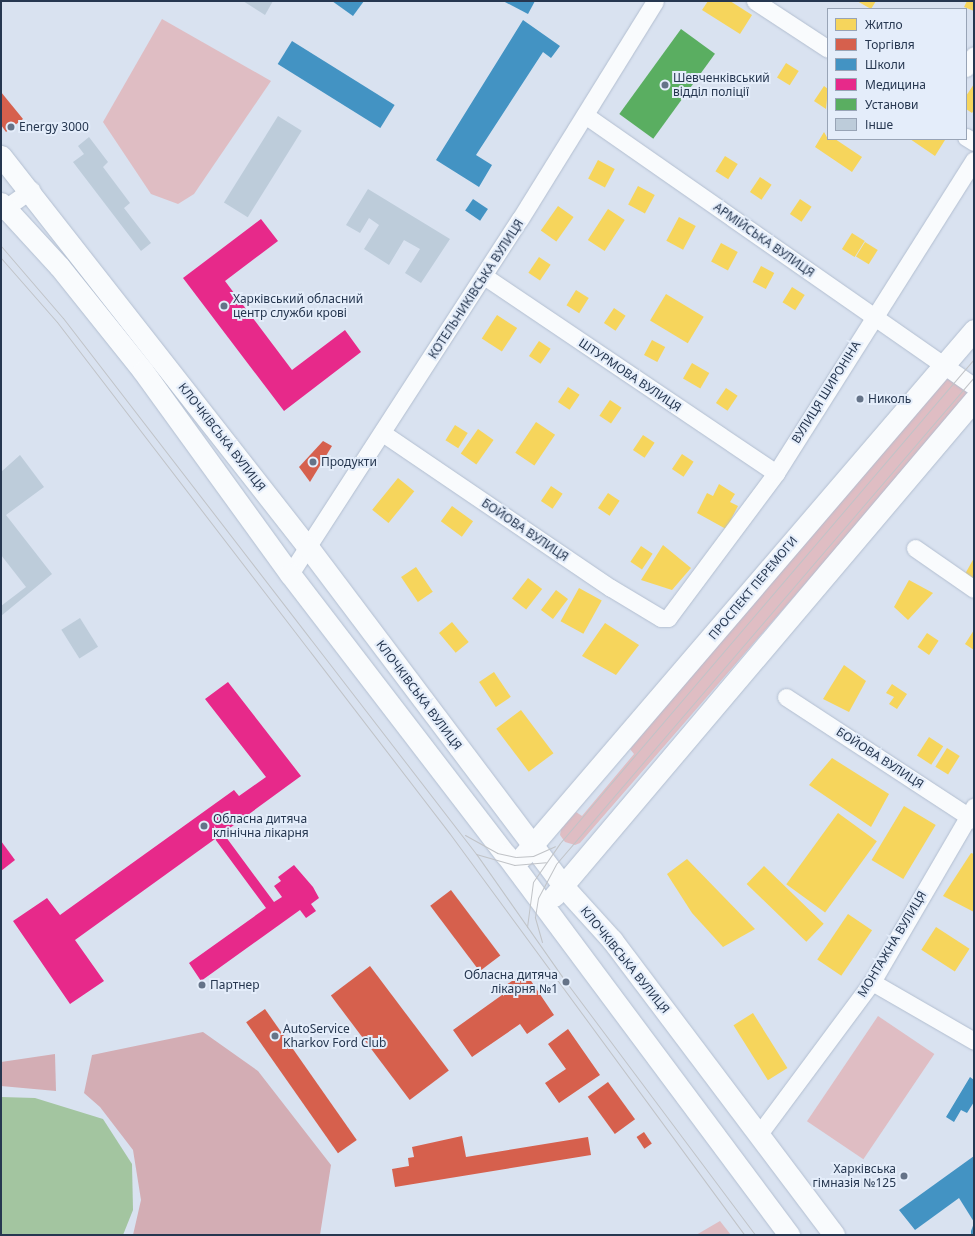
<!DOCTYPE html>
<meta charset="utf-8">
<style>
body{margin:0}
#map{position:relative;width:975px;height:1236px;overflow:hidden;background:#d9e2f0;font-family:"Noto Sans",sans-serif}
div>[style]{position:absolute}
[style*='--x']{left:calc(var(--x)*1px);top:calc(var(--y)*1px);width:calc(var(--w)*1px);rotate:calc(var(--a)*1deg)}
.green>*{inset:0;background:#dfbdc3;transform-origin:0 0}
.forest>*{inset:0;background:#d3adb4}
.water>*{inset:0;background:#a3c5a0}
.homes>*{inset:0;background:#f6d55c;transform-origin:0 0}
.shops>*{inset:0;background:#d6604d;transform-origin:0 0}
.schools>*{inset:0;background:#4393c3;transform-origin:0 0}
.health>*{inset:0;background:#e7298a}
.public>*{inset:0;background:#5aae61;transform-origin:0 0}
.building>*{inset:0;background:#bdccda;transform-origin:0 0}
.roads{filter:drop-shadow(0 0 1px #b2bed0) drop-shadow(0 0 1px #b2bed0)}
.minor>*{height:17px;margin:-8.5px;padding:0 8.5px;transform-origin:8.5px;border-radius:8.5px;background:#f9fbfd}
.major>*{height:21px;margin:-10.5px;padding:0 10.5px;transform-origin:10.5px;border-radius:10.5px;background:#f9fbfd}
.highway>*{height:22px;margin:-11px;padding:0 11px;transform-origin:11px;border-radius:11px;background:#f9fbfd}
.tram>*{height:1px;margin:-0.5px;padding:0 0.5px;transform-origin:0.5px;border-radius:0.5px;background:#c0c3c7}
.dots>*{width:11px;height:11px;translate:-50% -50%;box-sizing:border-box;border:2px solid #e4edfa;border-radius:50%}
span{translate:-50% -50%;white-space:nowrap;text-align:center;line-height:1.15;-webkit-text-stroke:4px #e4edfa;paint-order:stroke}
.poi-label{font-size:12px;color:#263750}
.left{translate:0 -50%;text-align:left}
.right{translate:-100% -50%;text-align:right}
.street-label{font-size:12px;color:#263750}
.frame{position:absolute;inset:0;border:2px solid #263750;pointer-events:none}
.legend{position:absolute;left:827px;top:8px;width:140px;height:132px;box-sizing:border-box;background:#e4edfa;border:1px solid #98a4b6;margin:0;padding:5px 7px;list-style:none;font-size:12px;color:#263750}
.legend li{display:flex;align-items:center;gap:8px;height:20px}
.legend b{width:20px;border:1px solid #98a4b6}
</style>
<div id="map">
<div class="green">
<div style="clip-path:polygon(162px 19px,271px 81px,194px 194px,178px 204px,151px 194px,103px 122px)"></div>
<div style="clip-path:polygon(949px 373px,972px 392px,580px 843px,575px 845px,565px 842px,560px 835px,561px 829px,576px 812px,582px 816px,634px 754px,630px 749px)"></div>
<div style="left:878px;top:1016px;width:68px;height:127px;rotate:34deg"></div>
<div style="clip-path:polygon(720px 1221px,731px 1235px,696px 1235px)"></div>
</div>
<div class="forest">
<div style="clip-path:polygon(203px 1032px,258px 1071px,331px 1165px,320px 1235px,133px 1235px,141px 1200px,133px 1150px,100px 1107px,84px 1093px,92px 1055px)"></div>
<div style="clip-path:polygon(55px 1054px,56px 1091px,1px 1086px,1px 1062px)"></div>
</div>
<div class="water">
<div style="clip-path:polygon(1px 1097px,35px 1098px,103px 1119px,132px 1164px,133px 1210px,123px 1235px,1px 1235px)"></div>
</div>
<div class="homes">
<div style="clip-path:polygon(708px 1px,730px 1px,752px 15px,740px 34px,702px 10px)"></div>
<div style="clip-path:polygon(857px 1px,876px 1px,871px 9px)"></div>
<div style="clip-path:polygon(967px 1px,974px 1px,974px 11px,964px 7px)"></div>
<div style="left:786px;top:63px;width:15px;height:17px;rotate:32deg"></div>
<div style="clip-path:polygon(974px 84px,974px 110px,972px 113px,966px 109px,966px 96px)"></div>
<div style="clip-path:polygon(824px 86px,828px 89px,826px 109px,814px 101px)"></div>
<div style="clip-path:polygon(824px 132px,828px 139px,835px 139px,862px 157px,852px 172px,815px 147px)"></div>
<div style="clip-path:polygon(910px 139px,943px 139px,945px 140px,935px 156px)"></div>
<div style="left:725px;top:156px;width:15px;height:18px;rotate:32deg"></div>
<div style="left:598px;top:160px;width:19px;height:21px;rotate:28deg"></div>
<div style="left:760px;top:177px;width:14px;height:18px;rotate:34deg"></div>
<div style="left:638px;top:186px;width:19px;height:21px;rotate:28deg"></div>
<div style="left:800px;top:199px;width:14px;height:18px;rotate:34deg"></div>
<div style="left:558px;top:206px;width:19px;height:30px;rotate:35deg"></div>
<div style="left:608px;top:209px;width:20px;height:37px;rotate:33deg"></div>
<div style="left:679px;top:217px;width:19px;height:27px;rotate:28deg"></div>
<div style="left:852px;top:233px;width:15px;height:19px;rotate:32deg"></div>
<div style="left:865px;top:242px;width:15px;height:17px;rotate:32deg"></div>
<div style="left:721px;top:243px;width:19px;height:21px;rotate:28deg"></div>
<div style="left:539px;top:257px;width:14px;height:19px;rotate:34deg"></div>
<div style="left:761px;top:266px;width:15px;height:18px;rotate:28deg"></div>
<div style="left:792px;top:287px;width:15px;height:18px;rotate:32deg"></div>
<div style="left:576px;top:290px;width:15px;height:18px;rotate:32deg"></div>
<div style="left:666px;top:294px;width:44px;height:31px;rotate:31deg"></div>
<div style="left:614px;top:308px;width:14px;height:18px;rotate:34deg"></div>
<div style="left:497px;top:315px;width:24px;height:28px;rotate:33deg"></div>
<div style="left:652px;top:340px;width:15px;height:17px;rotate:28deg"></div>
<div style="left:539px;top:341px;width:14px;height:18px;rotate:34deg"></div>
<div style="left:692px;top:363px;width:20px;height:18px;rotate:30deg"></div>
<div style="left:568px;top:387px;width:14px;height:18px;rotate:34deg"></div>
<div style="left:726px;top:388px;width:14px;height:18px;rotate:34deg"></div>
<div style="left:610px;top:400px;width:14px;height:19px;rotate:34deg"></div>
<div style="left:536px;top:422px;width:23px;height:37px;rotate:34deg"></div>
<div style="left:455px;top:425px;width:15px;height:18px;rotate:32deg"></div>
<div style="left:478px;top:429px;width:19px;height:30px;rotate:35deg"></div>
<div style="left:643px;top:435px;width:14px;height:18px;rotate:34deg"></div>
<div style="left:682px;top:454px;width:14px;height:18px;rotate:34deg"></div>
<div style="left:398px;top:478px;width:21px;height:41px;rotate:39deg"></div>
<div style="clip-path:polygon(719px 484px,735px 494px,730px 502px,738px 506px,726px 529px,697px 513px,707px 493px,713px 496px)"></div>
<div style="left:551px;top:486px;width:14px;height:18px;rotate:34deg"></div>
<div style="left:608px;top:493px;width:14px;height:18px;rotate:34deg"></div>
<div style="left:452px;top:506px;width:26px;height:19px;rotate:36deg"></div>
<div style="clip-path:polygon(663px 545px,691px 568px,672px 590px,641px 580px)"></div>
<div style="left:641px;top:546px;width:14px;height:19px;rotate:34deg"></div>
<div style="clip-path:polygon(974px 558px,974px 580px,965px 574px)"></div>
<div style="left:416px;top:567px;width:30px;height:18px;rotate:56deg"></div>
<div style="left:528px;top:578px;width:18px;height:26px;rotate:38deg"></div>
<div style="clip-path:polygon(909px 580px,933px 593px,908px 620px,894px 607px)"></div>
<div style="left:579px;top:588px;width:26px;height:38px;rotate:29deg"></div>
<div style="left:556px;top:590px;width:15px;height:25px;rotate:37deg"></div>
<div style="left:452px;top:622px;width:26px;height:17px;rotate:50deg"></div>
<div style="clip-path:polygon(605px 623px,639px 645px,616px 675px,582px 656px)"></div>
<div style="clip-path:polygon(974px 630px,974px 650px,965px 644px)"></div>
<div style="left:927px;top:633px;width:14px;height:17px;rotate:34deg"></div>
<div style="clip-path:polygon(844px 665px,866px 681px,849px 712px,823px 699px)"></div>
<div style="left:494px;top:672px;width:30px;height:18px;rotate:56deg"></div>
<div style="clip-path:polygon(892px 684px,907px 694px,897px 709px,889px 704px,894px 697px,886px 693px)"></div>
<div style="left:521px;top:710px;width:54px;height:31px;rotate:53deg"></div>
<div style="left:929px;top:737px;width:17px;height:22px;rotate:33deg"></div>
<div style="left:947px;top:748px;width:15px;height:22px;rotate:32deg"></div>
<div style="clip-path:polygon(832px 758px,889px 794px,871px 827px,809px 785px)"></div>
<div style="left:904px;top:806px;width:37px;height:63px;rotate:31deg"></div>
<div style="left:838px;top:813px;width:48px;height:88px;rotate:36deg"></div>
<div style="clip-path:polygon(971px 853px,974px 854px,974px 912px,943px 896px)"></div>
<div style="clip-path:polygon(687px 859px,755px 929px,723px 947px,692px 913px,667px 874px)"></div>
<div style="left:764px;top:866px;width:83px;height:25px;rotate:44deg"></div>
<div style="left:848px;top:914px;width:29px;height:55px;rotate:34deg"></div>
<div style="left:936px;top:927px;width:40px;height:27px;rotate:33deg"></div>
<div style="left:753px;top:1013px;width:65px;height:23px;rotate:58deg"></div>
</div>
<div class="shops">
<div style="clip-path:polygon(1px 92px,23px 119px,6px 132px,1px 125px)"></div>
<div style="clip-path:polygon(323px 441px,332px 446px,310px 482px,299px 467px)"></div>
<div style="left:451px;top:890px;width:82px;height:26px;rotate:53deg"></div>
<div style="left:370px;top:966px;width:131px;height:49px;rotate:53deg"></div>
<div style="clip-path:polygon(525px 972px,554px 1015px,527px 1034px,520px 1024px,472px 1057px,453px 1030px,509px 990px,506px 985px)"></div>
<div style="left:265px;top:1009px;width:160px;height:23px;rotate:55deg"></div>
<div style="clip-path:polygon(568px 1029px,600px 1075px,559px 1103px,545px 1083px,566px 1069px,548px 1044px)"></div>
<div style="left:608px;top:1082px;width:46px;height:25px;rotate:54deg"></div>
<div style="left:644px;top:1132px;width:14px;height:9px;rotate:56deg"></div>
<div style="clip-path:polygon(462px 1136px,466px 1157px,588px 1137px,591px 1155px,395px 1187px,392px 1169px,409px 1166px,408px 1158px,414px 1157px,412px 1147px)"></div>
</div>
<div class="schools">
<div style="clip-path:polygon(332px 1px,364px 1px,353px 16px)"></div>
<div style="clip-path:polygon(503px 1px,535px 1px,528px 14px)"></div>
<div style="clip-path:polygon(523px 20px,560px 46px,551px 58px,543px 52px,476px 155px,492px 165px,479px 187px,436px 160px)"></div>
<div style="left:292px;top:41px;width:121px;height:27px;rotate:32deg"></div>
<div style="left:473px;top:199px;width:18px;height:14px;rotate:34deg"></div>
<div style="clip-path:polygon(970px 1077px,974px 1080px,974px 1102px,967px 1113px,961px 1110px,954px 1122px,946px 1117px)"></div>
<div style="clip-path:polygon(974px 1156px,974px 1222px,959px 1198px,915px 1230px,899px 1210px)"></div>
<div style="clip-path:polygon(974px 1223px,974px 1235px,971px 1235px,971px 1231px)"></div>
</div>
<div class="health">
<div style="clip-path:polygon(261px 219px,278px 241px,225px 281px,292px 370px,345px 330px,361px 352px,284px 411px,183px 278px)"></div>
<div style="clip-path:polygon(228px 682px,301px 776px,223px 833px,274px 902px,282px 897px,274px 886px,281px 881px,278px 877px,294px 865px,313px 887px,319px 898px,311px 904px,316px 911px,306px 918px,300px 910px,201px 981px,189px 963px,266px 908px,215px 839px,75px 940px,104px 981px,70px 1004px,13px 921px,47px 898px,60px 915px,234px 790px,239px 796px,266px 777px,205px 699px)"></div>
<div style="clip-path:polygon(1px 841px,15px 860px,1px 871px)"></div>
</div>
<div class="public">
<div style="left:681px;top:29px;width:42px;height:105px;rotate:36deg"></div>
</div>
<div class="building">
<div style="clip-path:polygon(243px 1px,273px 1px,265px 15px)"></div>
<div style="left:278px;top:116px;width:28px;height:102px;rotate:32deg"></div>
<div style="clip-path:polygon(89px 137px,108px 162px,103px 167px,130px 203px,124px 208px,151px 243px,141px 251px,73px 162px,84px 154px,78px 146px)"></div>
<div style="clip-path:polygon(368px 189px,450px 239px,421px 283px,405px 273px,420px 249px,404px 240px,389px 265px,364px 249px,379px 225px,369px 218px,360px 233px,346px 225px)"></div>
<div style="clip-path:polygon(20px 455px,44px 487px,6px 515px,52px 574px,1px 616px,1px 606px,26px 587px,1px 555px,1px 472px)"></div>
<div style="left:80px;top:618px;width:34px;height:22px;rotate:58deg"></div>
</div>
<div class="roads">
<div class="minor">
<div style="--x:755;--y:1;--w:87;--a:33.3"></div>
<div style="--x:966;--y:68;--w:15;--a:-58"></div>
<div style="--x:585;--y:115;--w:474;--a:34.9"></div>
<div style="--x:966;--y:137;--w:9;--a:32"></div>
<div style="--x:1;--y:211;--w:37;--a:-35"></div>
<div style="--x:484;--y:276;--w:352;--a:34"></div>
<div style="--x:384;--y:434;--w:274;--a:34.2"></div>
<div style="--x:611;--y:588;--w:58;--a:31"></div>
<div style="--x:661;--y:618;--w:7;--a:0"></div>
<div style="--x:668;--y:618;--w:181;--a:-53.3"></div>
<div style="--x:776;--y:473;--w:370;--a:-57.7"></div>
<div style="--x:915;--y:548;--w:72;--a:34.8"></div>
<div style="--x:290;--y:574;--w:423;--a:-57.1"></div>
<div style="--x:520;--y:219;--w:256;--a:-58.2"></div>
<div style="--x:786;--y:697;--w:225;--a:33.2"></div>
<div style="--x:872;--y:982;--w:118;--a:30"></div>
<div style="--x:759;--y:1134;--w:189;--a:-53.4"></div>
<div style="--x:872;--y:982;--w:203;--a:-59.8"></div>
</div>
<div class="major">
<div style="--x:1;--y:156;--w:497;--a:51.9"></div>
<div style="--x:308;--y:547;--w:424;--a:53"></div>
<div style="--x:563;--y:886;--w:73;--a:47.8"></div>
<div style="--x:612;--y:940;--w:369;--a:53"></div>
<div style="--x:1;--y:203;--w:86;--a:47.4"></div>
<div style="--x:59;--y:266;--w:134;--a:51.3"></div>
<div style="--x:143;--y:371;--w:251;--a:54.1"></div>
<div style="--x:290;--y:574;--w:354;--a:52.5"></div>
<div style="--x:506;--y:855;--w:474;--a:53.3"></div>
<div style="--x:523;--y:856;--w:693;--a:-49.39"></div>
<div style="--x:554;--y:896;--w:650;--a:-49.74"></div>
</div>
<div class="highway">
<div style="--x:1;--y:206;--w:4;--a:27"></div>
</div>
</div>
<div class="tram">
<div style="--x:1;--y:246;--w:95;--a:49.3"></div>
<div style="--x:63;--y:318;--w:678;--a:52.37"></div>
<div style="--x:477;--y:855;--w:155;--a:55"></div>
<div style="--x:566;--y:982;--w:316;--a:53.2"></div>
<div style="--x:1;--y:258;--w:85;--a:48.8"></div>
<div style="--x:57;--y:322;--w:645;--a:52.49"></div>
<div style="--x:450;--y:834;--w:498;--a:53.7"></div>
<div style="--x:465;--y:835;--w:37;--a:29"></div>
<div style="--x:497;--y:853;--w:19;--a:12"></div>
<div style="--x:516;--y:857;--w:17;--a:-3"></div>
<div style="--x:533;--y:856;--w:24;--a:-24"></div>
<div style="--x:476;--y:854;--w:40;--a:16"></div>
<div style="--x:514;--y:865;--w:32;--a:-5"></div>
<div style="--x:527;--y:927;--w:45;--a:-82.4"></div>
<div style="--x:533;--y:882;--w:47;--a:-55.3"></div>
<div style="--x:560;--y:843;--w:637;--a:-49.46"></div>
<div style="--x:542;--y:942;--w:26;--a:-106"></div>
<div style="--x:535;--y:917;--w:19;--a:-81"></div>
<div style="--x:538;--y:898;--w:38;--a:-62"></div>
<div style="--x:556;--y:864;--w:642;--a:-49.36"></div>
</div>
<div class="dots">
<div style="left:665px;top:85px;background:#657388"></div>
<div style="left:11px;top:127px;background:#657388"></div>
<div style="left:224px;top:306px;background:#657388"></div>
<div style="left:860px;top:399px;background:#657388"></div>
<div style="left:313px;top:462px;background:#657388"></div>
<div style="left:204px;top:826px;background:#657388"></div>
<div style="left:566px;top:982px;background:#657388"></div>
<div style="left:202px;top:985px;background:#657388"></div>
<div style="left:275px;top:1036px;background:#657388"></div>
<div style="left:904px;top:1176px;background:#657388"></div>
</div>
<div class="poi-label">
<span class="left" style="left:673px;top:85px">Шевченківський<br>відділ поліції</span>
<span class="left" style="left:19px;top:127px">Energy 3000</span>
<span class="left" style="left:233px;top:306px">Харківський обласний<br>центр служби крові</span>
<span class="left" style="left:868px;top:399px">Николь</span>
<span class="left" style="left:321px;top:462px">Продукти</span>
<span class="left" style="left:213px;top:826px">Обласна дитяча<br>клінічна лікарня</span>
<span class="right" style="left:558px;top:982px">Обласна дитяча<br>лікарня №1</span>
<span class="left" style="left:210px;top:985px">Партнер</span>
<span class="left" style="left:283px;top:1036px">AutoService<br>Kharkov Ford Club</span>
<span class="right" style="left:896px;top:1176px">Харківська<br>гімназія №125</span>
</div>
<div class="street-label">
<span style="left:764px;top:240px;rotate:35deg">АРМІЙСЬКА ВУЛИЦЯ</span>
<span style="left:476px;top:289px;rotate:-57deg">КОТЕЛЬНИКІВСЬКА ВУЛИЦЯ</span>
<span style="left:630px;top:375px;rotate:34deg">ШТУРМОВА ВУЛИЦЯ</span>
<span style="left:826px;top:392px;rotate:-58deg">ВУЛИЦЯ ШИРОНІНА</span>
<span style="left:222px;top:437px;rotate:52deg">КЛОЧКІВСЬКА ВУЛИЦЯ</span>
<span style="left:525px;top:530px;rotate:34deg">БОЙОВА ВУЛИЦЯ</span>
<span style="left:753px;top:588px;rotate:-50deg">ПРОСПЕКТ ПЕРЕМОГИ</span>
<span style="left:419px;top:695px;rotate:53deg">КЛОЧКІВСЬКА ВУЛИЦЯ</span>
<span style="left:880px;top:758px;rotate:33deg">БОЙОВА ВУЛИЦЯ</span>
<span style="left:892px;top:944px;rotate:-59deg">МОНТАЖНА ВУЛИЦЯ</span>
<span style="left:625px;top:960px;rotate:51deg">КЛОЧКІВСЬКА ВУЛИЦЯ</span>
</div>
<div class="frame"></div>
<ul class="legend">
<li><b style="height:11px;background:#f6d55c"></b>Житло</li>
<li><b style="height:11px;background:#d6604d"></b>Торгівля</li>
<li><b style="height:11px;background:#4393c3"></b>Школи</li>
<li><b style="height:11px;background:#e7298a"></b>Медицина</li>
<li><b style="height:11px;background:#5aae61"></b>Установи</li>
<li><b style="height:11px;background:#bdccda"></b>Інше</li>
</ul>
</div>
